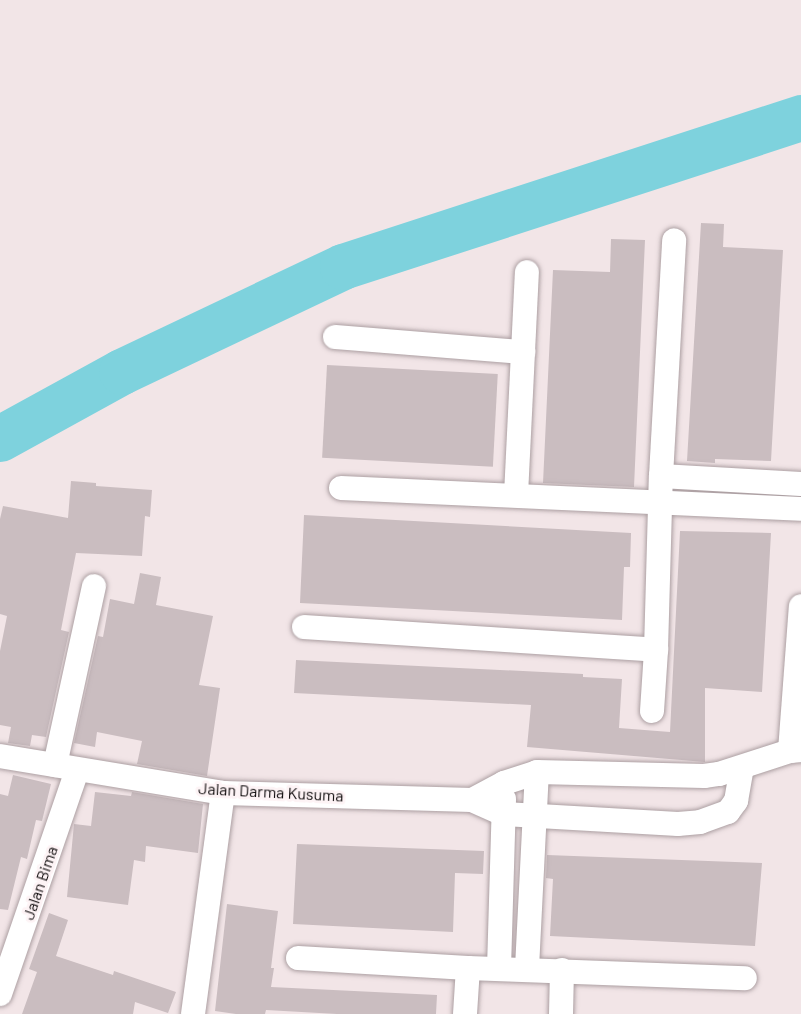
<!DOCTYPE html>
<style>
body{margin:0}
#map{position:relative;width:801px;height:1014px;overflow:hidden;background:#f2e5e7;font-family:Barlow,sans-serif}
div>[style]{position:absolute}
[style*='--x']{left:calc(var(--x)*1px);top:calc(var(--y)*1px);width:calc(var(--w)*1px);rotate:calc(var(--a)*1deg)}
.river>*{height:46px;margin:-23px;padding:0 23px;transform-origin:23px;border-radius:23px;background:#7ed2dd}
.building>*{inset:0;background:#cabdc0;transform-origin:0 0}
.roads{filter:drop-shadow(0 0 2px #ac9fa2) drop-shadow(0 0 2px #ac9fa2)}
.street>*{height:24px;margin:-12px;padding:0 12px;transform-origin:12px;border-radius:12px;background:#fff}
span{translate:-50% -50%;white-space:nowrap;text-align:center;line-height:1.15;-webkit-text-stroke:6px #fdf3f5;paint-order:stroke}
.street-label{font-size:16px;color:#0f0b0c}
</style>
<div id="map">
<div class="river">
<div style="--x:0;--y:439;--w:139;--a:-28.8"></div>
<div style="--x:122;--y:372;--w:245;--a:-25.4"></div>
<div style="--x:343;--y:267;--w:482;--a:-18"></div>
</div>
<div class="building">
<div style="clip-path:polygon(701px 223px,724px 224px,723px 247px,783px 250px,771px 461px,715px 459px,715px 463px,687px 461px)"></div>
<div style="clip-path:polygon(611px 239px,645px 240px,634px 487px,543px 483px,553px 270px,610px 272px)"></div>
<div style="left:327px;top:365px;width:171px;height:93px;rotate:3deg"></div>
<div style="clip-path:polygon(71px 481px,96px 483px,96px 486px,152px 490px,150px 517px,145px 516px,142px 556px,76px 553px,61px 630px,69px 632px,46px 737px,32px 735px,30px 746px,8px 743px,11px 727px,0 725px,0 651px,7px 616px,0 614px,0 519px,3px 506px,68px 518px)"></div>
<div style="clip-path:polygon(304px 515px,631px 533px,630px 567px,624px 567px,622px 620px,300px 603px)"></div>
<div style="clip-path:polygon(680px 531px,771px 533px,762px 692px,705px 688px,705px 762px,527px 747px,531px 705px,294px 693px,296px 660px,583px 674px,583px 677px,622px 679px,619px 728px,670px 732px)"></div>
<div style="clip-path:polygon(140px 573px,161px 577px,156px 605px,213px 616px,199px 685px,220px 688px,207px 776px,137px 764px,142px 741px,97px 732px,95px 747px,74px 743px,98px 636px,103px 637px,110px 599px,134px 604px)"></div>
<div style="clip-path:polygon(13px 775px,51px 784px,42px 821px,36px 820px,27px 859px,21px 857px,8px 910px,0 909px,0 794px,8px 796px)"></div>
<div style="clip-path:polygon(95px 792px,131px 796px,132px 792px,203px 804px,198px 853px,146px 846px,145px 862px,134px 860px,128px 905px,67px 897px,74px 824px,91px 826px)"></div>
<div style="clip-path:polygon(297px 844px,484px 851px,483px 874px,455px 873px,453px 932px,293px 924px)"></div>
<div style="clip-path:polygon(547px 855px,762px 863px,755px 946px,550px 936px,553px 879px,546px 878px)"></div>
<div style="clip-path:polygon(227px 904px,278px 911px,271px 968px,274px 968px,271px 987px,437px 995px,436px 1014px,337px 1014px,266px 1010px,265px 1014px,236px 1014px,215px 1011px)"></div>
<div style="clip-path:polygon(49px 913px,68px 920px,56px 956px,113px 975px,114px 971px,176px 992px,168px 1013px,135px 1002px,133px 1014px,22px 1014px,37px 972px,29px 969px)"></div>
</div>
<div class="roads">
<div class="street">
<div style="--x:335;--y:337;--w:189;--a:4.6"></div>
<div style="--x:661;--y:476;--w:140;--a:3.3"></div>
<div style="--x:341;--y:488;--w:460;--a:2.6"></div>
<div style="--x:516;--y:495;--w:223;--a:-87.2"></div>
<div style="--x:304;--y:627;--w:353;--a:3.7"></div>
<div style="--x:656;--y:650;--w:174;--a:-88.4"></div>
<div style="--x:661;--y:476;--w:236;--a:-86.8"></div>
<div style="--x:652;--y:711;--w:61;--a:-86.2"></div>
<div style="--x:790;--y:751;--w:145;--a:-85.7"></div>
<div style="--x:0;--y:756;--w:226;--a:9.4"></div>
<div style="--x:223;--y:793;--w:249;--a:1.6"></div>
<div style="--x:472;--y:800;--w:35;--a:24"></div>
<div style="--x:504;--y:814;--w:174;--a:3.3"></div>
<div style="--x:678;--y:824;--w:22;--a:-5"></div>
<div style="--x:700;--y:822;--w:30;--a:-20"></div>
<div style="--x:728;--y:812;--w:14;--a:-54"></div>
<div style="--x:736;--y:801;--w:34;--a:-80"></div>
<div style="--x:55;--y:765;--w:183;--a:-77.7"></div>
<div style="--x:472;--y:800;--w:36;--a:-28"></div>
<div style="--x:504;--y:783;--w:35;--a:-18"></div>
<div style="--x:537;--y:772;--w:167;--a:1.4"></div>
<div style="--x:704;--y:776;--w:15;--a:-8"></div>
<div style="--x:719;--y:774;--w:75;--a:-17.9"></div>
<div style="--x:790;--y:751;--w:11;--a:-5"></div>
<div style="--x:298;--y:958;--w:170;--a:3.4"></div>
<div style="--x:468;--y:968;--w:277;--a:2.1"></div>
<div style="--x:499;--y:968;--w:169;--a:-88.3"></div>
<div style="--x:527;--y:968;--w:196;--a:-87.1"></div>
<div style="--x:0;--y:994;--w:237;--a:-71"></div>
<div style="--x:193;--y:1014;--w:223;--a:-82.3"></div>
<div style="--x:465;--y:1014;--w:46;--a:-86.3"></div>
<div style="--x:561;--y:1014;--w:44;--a:-88.7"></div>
</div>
</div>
<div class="street-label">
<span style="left:271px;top:792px;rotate:3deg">Jalan Darma Kusuma</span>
<span style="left:40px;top:883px;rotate:-71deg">Jalan Bima</span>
</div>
</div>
